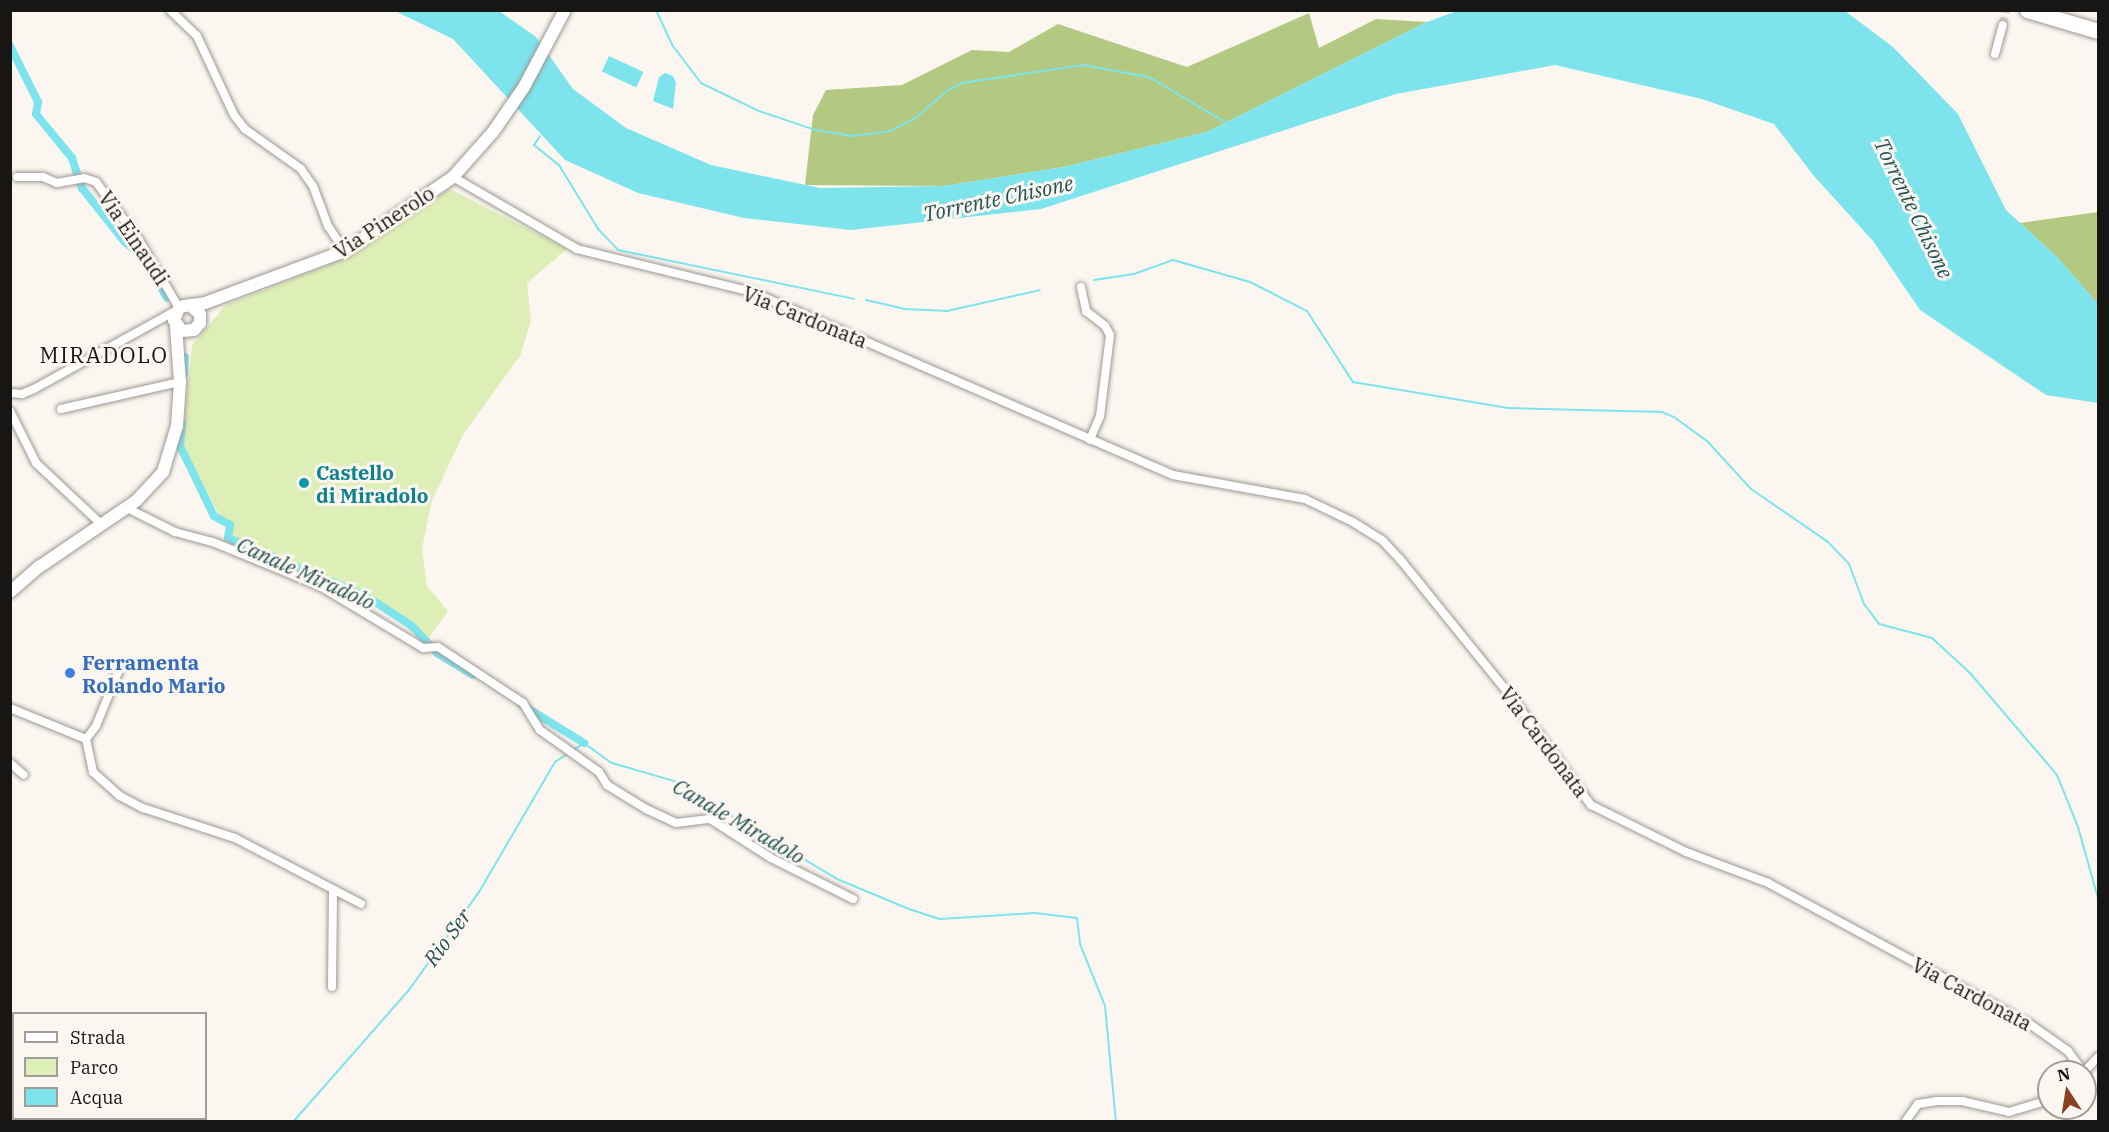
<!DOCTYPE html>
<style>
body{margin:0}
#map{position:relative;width:2109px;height:1132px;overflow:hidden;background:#fbf6f0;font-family:"IBM Plex Serif",serif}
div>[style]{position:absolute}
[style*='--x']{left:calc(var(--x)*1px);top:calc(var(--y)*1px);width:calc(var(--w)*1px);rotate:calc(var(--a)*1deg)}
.green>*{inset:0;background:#ddeeb6}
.forest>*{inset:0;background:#b3c881}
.water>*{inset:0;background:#7de4ed;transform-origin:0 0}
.stream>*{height:2px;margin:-1px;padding:0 1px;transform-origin:1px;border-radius:1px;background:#7de4ed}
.canal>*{height:8px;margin:-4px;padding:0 4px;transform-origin:4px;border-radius:4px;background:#7de4ed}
.street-tunnel>*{height:8px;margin-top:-4px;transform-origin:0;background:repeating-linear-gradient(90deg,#d9d4cf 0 8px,transparent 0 12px)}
.roads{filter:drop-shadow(0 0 2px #9d9892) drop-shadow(0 0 2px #9d9892)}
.street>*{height:8px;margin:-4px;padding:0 4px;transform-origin:4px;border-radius:4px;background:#fff}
.secondary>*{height:12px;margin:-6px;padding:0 6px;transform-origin:6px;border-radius:6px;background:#fff}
.highway>*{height:15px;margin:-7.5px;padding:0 7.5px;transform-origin:7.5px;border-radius:7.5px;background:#fff}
.dots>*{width:16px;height:16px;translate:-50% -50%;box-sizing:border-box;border:3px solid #fbf6f0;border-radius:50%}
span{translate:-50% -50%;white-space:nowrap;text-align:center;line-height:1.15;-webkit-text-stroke:6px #fbf6f0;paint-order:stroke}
.street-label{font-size:20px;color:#181614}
.culture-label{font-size:20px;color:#0d838f;font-weight:700}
.left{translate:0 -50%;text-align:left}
.shop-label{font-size:20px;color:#366cbe;font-weight:700}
.water-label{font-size:21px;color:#245256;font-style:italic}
.quarter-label{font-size:22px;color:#181614;letter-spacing:1.5px}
.frame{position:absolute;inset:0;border:12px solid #181614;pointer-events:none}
.legend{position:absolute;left:12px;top:1012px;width:195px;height:108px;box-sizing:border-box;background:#fbf6f0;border:2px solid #a09c98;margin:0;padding:8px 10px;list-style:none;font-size:18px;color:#181614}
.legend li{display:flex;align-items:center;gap:12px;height:30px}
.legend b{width:30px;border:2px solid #a09c98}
.north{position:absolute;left:2037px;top:1060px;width:60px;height:60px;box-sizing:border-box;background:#fbf6f0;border:2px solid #a09c98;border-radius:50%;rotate:348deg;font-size:16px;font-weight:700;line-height:24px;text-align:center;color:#181614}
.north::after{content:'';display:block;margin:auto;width:21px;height:27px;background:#894122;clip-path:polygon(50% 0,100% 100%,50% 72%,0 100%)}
</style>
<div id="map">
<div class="green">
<div style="clip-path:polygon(450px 189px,567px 249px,527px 283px,531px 321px,520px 356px,464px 433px,432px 500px,422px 549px,427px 586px,448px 611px,428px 639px,360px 596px,232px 539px,182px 445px,192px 345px,226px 305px,351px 256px)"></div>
</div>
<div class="forest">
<div style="clip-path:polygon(1309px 13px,1319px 48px,1376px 19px,1427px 22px,1207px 132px,1064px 167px,944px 186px,805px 185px,813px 115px,826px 90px,902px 85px,972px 50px,1009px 52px,1058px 24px,1187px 67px)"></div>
<div style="clip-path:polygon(2098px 212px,2098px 304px,2057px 257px,2020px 223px)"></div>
</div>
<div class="water">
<div style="clip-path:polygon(395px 11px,499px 11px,536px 37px,573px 89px,626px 128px,711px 165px,820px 188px,944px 186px,1064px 167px,1207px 132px,1427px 22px,1457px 11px,1845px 11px,1893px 47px,1958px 114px,2006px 210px,2057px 257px,2098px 304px,2098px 403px,2046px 395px,1920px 310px,1873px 241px,1814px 176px,1774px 124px,1702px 99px,1555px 65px,1396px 94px,1041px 209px,851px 230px,744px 218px,638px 193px,565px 160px,453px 39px)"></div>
<div style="left:609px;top:56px;width:38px;height:17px;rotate:25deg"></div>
<div style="clip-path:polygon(665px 73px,673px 76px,676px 83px,673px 109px,653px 101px,659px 77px)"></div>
</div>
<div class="stream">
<div style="--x:656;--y:10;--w:40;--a:65"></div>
<div style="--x:673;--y:46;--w:46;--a:52.9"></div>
<div style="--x:701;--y:83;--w:64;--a:25.8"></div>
<div style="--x:759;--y:111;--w:59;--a:18.7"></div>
<div style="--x:815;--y:130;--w:37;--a:9"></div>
<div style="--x:852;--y:136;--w:38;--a:-7"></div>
<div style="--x:890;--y:131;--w:28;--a:-27"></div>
<div style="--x:915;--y:118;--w:42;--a:-40.2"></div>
<div style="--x:947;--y:91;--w:17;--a:-28"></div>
<div style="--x:962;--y:83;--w:121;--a:-8.5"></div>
<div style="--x:1082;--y:65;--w:68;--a:10.2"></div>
<div style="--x:1149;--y:77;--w:92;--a:30.7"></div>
<div style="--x:540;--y:136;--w:11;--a:124"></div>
<div style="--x:534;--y:145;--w:32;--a:39"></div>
<div style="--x:559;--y:165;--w:75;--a:58.6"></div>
<div style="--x:598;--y:229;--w:29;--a:46"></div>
<div style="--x:618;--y:250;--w:241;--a:11.7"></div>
<div style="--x:1094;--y:280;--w:40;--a:-8.5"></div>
<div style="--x:1134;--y:274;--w:41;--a:-19.7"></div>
<div style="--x:1173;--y:260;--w:80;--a:15.9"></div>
<div style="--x:1250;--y:282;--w:64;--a:27"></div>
<div style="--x:1307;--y:311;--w:85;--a:57.1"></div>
<div style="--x:1353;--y:382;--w:157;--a:9.5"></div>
<div style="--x:1508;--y:408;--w:154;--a:1.5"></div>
<div style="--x:1662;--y:412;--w:13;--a:23"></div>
<div style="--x:1674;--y:417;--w:41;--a:36"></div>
<div style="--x:1707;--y:441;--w:65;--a:47.5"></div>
<div style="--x:1751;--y:489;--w:93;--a:34.5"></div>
<div style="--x:1828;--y:542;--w:30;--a:46"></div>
<div style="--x:1849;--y:564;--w:43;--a:69.4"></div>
<div style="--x:1864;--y:604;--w:25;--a:53"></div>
<div style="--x:1879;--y:624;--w:55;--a:14.8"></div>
<div style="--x:1932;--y:638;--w:52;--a:42.6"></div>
<div style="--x:1970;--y:673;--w:134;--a:49.5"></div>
<div style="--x:2057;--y:775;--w:56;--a:68"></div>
<div style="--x:2078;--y:827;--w:74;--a:74.3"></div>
<div style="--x:866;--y:300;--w:40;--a:13"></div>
<div style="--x:905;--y:309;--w:42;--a:2.7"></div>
<div style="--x:947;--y:311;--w:95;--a:-12.7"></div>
<div style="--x:10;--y:1117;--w:9;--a:36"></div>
<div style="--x:293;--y:1122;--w:176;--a:-48.7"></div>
<div style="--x:409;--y:990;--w:120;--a:-54.5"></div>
<div style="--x:479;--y:892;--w:151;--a:-59.7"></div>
<div style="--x:555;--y:762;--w:35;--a:-33"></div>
<div style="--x:584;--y:743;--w:34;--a:36"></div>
<div style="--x:612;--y:763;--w:65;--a:16.2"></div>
<div style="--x:674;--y:781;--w:190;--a:31"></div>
<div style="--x:837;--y:879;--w:78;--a:22.6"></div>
<div style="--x:909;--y:909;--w:33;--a:18"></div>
<div style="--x:940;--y:919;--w:95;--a:-3.6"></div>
<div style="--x:1035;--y:913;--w:42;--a:6.8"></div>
<div style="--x:1077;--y:918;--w:26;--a:83"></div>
<div style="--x:1080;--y:944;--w:67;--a:68"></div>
<div style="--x:1105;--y:1006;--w:117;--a:84.6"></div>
</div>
<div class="canal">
<div style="--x:10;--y:46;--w:63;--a:63.4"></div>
<div style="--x:38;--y:102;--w:12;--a:99"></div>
<div style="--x:36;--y:114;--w:57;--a:50.7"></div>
<div style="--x:72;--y:158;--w:32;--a:72"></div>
<div style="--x:82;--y:188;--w:68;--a:51.6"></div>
<div style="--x:124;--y:241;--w:29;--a:41"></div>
<div style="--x:146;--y:260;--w:43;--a:61.1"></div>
<div style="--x:184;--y:374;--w:17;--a:-87"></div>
<div style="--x:182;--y:423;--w:23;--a:95"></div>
<div style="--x:180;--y:446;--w:78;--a:64.1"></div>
<div style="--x:214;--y:516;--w:18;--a:29"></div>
<div style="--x:230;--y:525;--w:13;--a:99"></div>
<div style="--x:228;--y:538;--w:150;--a:22.8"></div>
<div style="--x:366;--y:596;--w:55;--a:33.1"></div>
<div style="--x:412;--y:626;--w:37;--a:47"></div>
<div style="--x:437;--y:653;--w:42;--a:31.4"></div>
<div style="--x:522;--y:705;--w:73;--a:31.5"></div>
</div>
<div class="street-tunnel">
<div style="--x:2003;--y:25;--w:15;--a:-79"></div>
</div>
<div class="roads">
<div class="street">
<div style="--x:170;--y:10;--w:37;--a:44"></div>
<div style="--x:197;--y:36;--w:87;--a:64.9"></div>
<div style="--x:234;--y:115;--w:18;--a:52"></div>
<div style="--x:245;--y:129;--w:69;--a:35.5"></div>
<div style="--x:301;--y:169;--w:21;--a:55"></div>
<div style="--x:313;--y:186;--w:43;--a:69.4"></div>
<div style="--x:328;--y:226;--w:30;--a:56"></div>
<div style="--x:1995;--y:54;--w:30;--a:-75"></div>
<div style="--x:17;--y:177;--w:26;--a:0"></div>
<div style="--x:43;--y:177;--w:15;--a:23"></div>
<div style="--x:57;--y:183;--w:27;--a:-10"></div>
<div style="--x:84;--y:178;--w:13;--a:18"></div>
<div style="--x:96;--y:182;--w:72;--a:53.4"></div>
<div style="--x:139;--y:240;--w:79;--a:59.5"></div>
<div style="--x:453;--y:177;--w:143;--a:30.1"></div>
<div style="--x:577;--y:249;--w:180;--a:13.8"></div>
<div style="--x:752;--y:292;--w:459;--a:23.5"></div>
<div style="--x:1173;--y:475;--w:134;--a:10.3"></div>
<div style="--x:1305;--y:499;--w:53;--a:25.6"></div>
<div style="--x:1353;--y:522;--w:34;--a:32"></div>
<div style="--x:1382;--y:540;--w:26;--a:47"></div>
<div style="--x:1400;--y:559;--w:185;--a:51.1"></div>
<div style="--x:1516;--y:703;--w:127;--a:53.7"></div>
<div style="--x:1591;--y:805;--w:106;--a:26.3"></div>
<div style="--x:1686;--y:852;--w:88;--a:20.7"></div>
<div style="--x:1768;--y:883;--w:299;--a:28.4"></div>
<div style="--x:2031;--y:1025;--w:45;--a:35.1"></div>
<div style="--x:2068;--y:1051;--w:26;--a:54"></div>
<div style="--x:1081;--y:287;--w:25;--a:78"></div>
<div style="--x:1086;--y:311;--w:24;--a:38"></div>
<div style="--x:1105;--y:326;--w:10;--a:61"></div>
<div style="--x:1110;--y:335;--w:82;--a:97"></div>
<div style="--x:1100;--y:416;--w:26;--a:113"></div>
<div style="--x:10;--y:393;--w:12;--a:5"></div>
<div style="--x:22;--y:394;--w:13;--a:-23"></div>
<div style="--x:34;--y:389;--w:163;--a:-28.9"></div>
<div style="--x:61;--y:409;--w:122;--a:-12.8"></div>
<div style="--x:10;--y:411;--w:58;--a:63.4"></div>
<div style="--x:36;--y:463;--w:89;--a:43.2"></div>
<div style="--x:127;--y:508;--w:54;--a:26.6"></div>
<div style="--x:175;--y:532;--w:39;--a:15"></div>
<div style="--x:213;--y:542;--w:116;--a:22.4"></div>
<div style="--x:320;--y:586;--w:120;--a:31"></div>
<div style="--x:423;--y:648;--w:15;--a:-4"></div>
<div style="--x:438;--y:647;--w:102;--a:33.4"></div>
<div style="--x:523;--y:703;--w:32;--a:58"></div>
<div style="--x:540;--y:730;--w:72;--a:35.4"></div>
<div style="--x:599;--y:772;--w:15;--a:58"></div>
<div style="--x:607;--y:785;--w:46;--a:31.6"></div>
<div style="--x:646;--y:809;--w:33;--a:25"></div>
<div style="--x:676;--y:823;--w:34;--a:-7"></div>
<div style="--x:710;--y:819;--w:72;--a:32.6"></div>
<div style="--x:771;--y:858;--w:92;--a:26.6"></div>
<div style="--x:10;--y:708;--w:82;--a:22.2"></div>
<div style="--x:86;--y:739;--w:34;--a:78"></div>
<div style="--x:93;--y:772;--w:36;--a:42"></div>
<div style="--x:120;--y:796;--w:26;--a:28"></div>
<div style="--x:143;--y:808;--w:97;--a:18.1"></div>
<div style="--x:235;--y:838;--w:142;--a:27.6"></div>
<div style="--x:86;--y:739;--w:16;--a:-52"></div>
<div style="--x:96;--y:726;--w:61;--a:-67.7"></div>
<div style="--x:10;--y:763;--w:18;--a:41"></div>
<div style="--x:332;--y:987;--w:97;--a:-89.4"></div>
<div style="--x:2084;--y:1072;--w:21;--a:-47"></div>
<div style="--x:10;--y:1105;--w:4;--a:27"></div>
<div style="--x:32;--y:1118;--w:7;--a:34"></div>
<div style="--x:1905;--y:1122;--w:22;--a:-54"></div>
<div style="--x:1918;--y:1104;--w:18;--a:-9"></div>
<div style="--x:1936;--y:1101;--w:26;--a:0"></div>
<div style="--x:1962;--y:1101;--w:48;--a:13.2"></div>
<div style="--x:2009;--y:1112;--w:42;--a:-16.7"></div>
</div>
<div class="secondary">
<div style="--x:191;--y:306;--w:12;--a:42"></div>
<div style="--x:200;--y:314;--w:9;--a:90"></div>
<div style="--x:200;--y:323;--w:9;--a:131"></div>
<div style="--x:194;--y:330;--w:12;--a:175"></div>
<div style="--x:182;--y:331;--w:14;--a:-126"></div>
<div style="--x:174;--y:320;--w:13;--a:-67"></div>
<div style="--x:179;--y:308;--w:5;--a:-22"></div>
<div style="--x:184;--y:306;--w:21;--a:-8"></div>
<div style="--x:205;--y:303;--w:149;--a:-20.4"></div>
<div style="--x:345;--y:251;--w:131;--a:-34.4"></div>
<div style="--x:453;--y:177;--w:60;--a:-48.4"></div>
<div style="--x:493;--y:132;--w:55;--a:-55.4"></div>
<div style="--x:524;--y:87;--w:87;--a:-62"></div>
<div style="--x:10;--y:592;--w:38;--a:-41"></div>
<div style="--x:39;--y:567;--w:117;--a:-34.2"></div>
<div style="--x:136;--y:501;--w:40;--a:-47"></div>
<div style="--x:163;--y:472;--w:48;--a:-73.1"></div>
<div style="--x:177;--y:426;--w:44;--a:-86.1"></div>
<div style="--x:180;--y:382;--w:56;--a:-94.1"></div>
</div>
<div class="highway">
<div style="--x:2027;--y:10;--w:74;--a:16.5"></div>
</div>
</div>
<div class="dots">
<div style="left:304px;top:483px;background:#0f9aa8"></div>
<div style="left:70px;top:673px;background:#3f7fe0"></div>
</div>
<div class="street-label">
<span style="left:384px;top:222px;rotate:-33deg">Via Pinerolo</span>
<span style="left:134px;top:238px;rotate:56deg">Via Einaudi</span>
<span style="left:805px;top:317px;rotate:22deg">Via Cardonata</span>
<span style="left:1544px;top:742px;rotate:53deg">Via Cardonata</span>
<span style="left:1972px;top:994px;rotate:28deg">Via Cardonata</span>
</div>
<div class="culture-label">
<span class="left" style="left:316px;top:484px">Castello<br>di Miradolo</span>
</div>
<div class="shop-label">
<span class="left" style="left:82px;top:674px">Ferramenta<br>Rolando Mario</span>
</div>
<div class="water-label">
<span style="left:998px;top:198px;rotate:-12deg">Torrente Chisone</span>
<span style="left:1914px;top:208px;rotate:64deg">Torrente Chisone</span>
<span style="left:306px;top:573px;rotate:24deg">Canale Miradolo</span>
<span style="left:739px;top:821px;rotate:30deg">Canale Miradolo</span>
<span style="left:447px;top:937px;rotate:-54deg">Rio Ser</span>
</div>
<div class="quarter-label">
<span style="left:104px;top:355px">MIRADOLO</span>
</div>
<div class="frame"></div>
<ul class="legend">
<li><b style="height:8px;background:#fff"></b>Strada</li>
<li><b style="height:16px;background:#ddeeb6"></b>Parco</li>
<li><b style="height:16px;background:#7de4ed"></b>Acqua</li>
</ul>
<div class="north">N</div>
</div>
